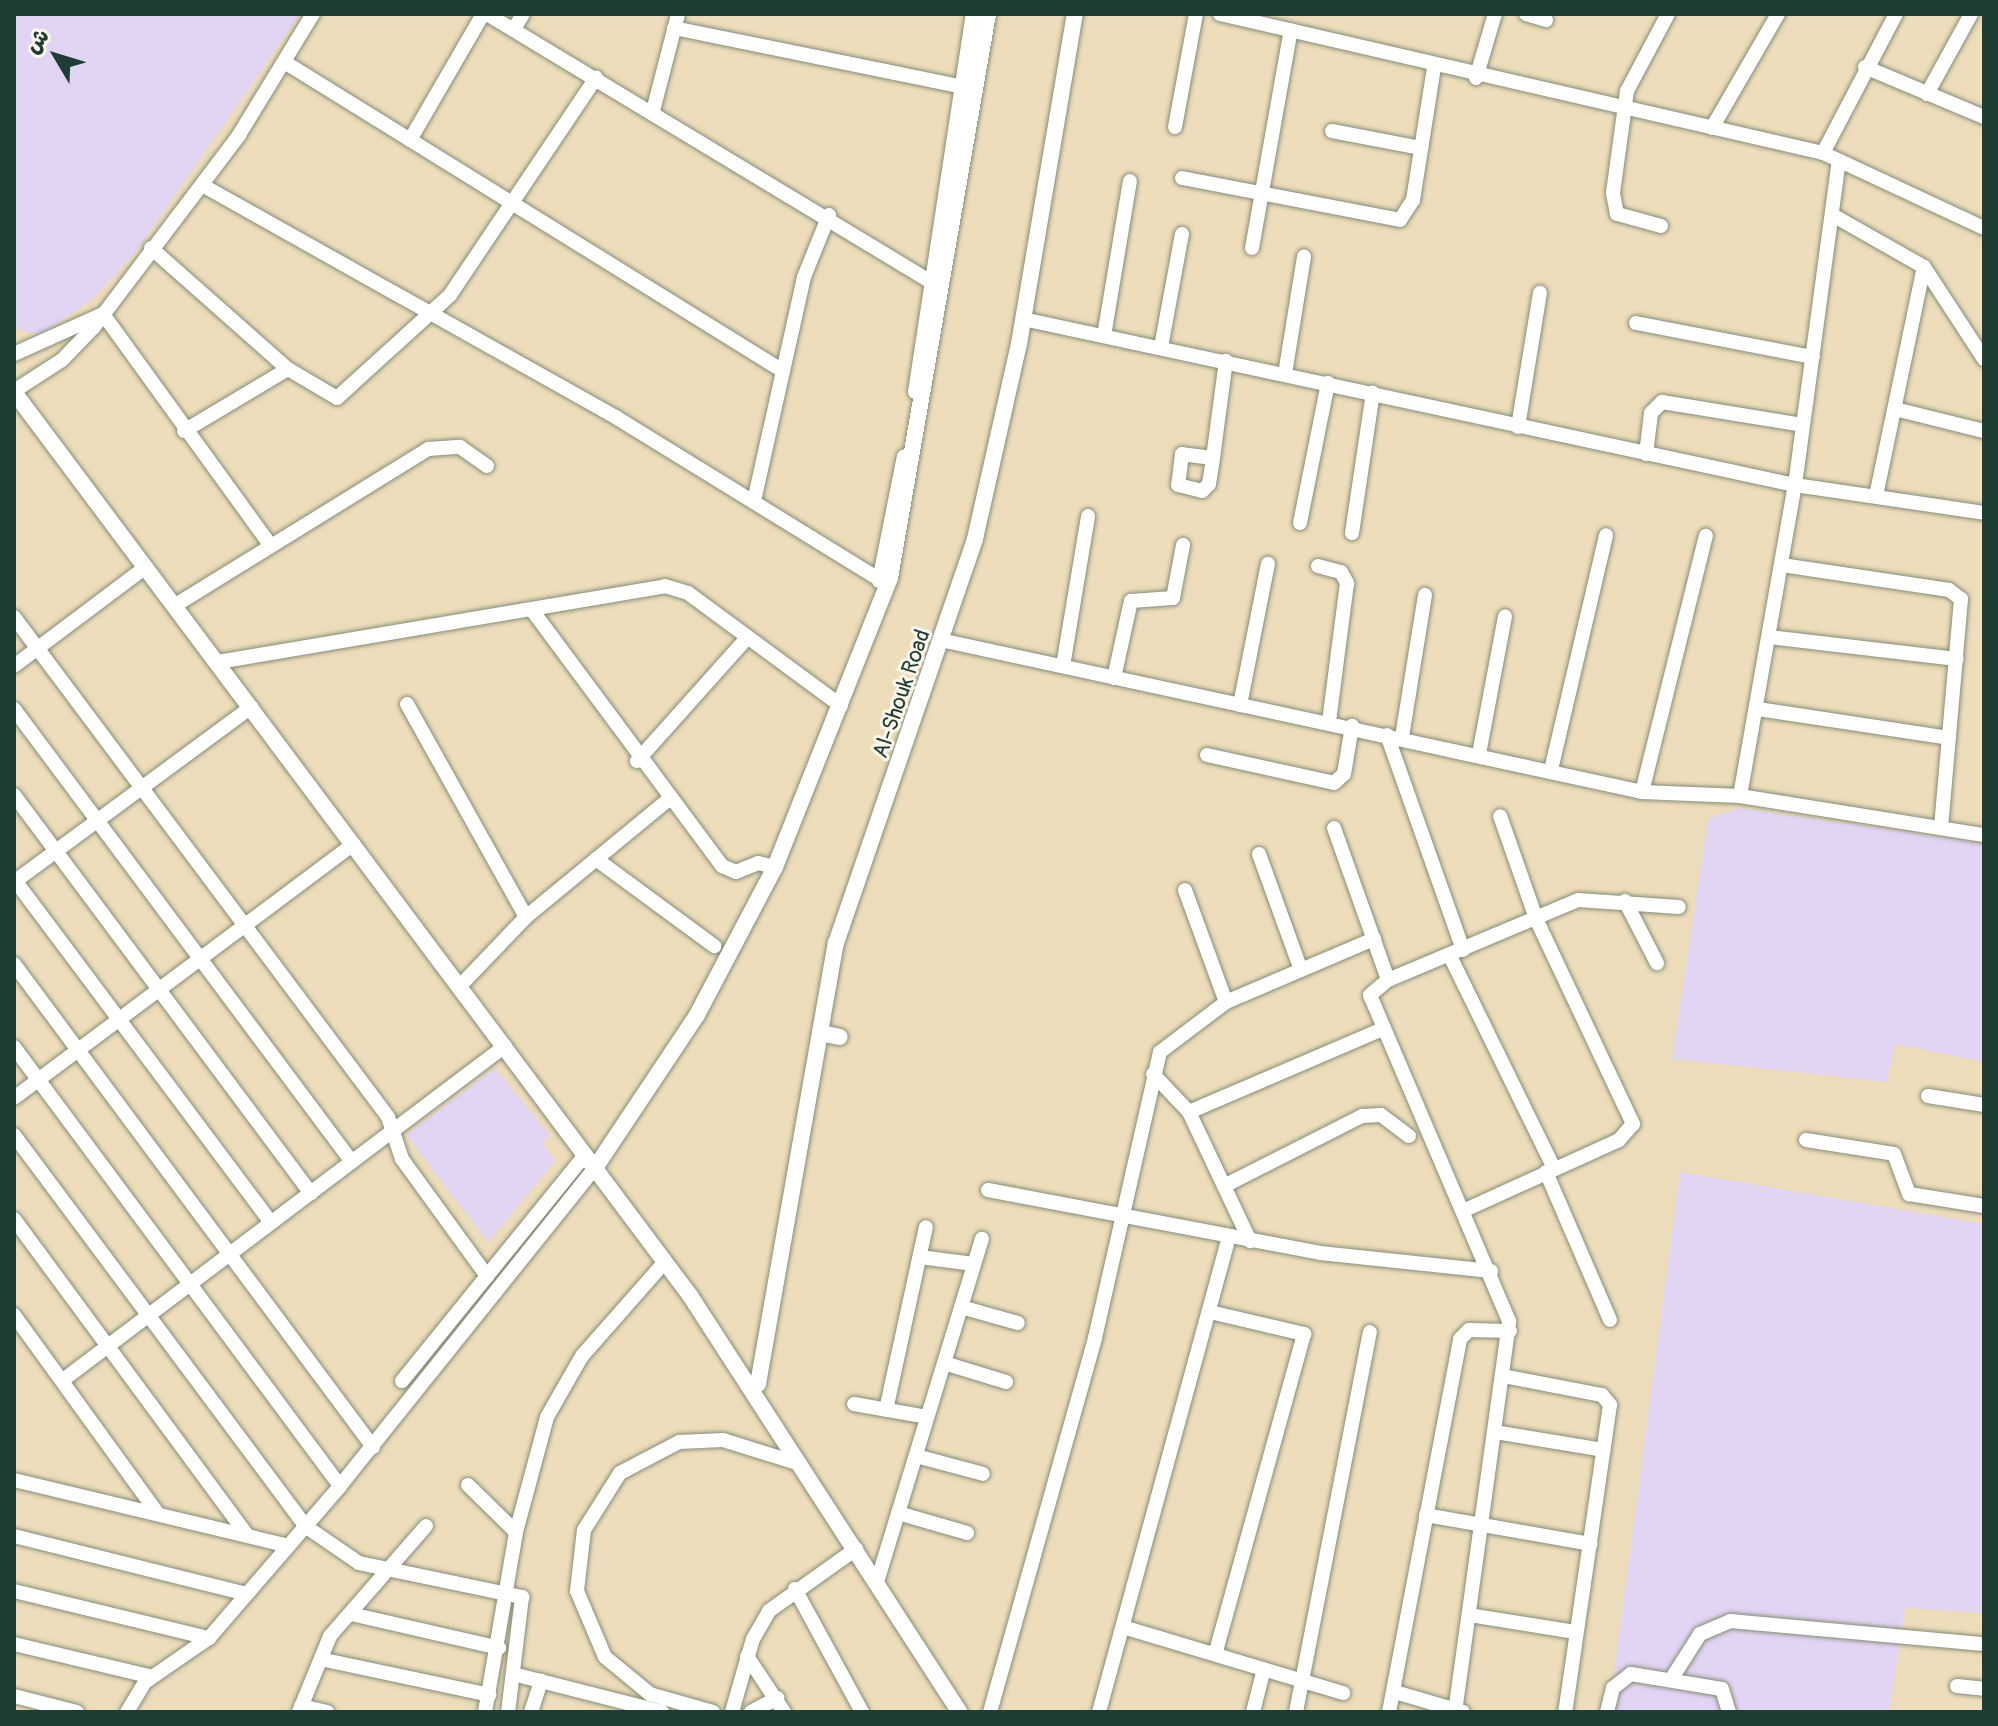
<!DOCTYPE html>
<meta charset="utf-8">
<style>
body{margin:0}
#map{position:relative;width:1998px;height:1726px;overflow:hidden;background:#edddbb;font-family:Pangolin,"Playpen Sans Arabic",sans-serif}
div>[style]{position:absolute}
[style*='--x']{left:calc(var(--x)*1px);top:calc(var(--y)*1px);width:calc(var(--w)*1px);rotate:calc(var(--a)*1deg)}
.built>*{inset:0;background:#e2d4f3}
.roads{filter:drop-shadow(0 0 2px #868d78) drop-shadow(0 0 2px #868d78)}
.minor>*{height:14px;margin:-7px;padding:0 7px;transform-origin:7px;border-radius:7px;background:#fff}
.major>*{height:16px;margin:-8px;padding:0 8px;transform-origin:8px;border-radius:8px;background:#fff}
span{translate:-50% -50%;white-space:nowrap;text-align:center;line-height:1.15;-webkit-text-stroke:6px #fbf7ec;paint-order:stroke}
.street-label{font-size:22px;color:#1f3d34}
.frame{position:absolute;inset:0;border:16px solid #1f3d34;pointer-events:none}
.north{position:absolute;left:16px;top:16px;width:80px;height:80px;-webkit-text-stroke:6px #fbf7ec;paint-order:stroke;rotate:308deg;font-size:22px;font-weight:700;line-height:32px;text-align:center;color:#1f3d34}
.north::after{content:'';display:block;margin:auto;width:28px;height:36px;background:#1f3d34;clip-path:polygon(50% 0,100% 100%,50% 72%,0 100%)}
</style>
<div id="map">
<div class="built">
<div style="clip-path:polygon(14px 14px,300px 14px,135px 253px,91px 300px,40px 335px,14px 328px)"></div>
<div style="clip-path:polygon(1738px 808px,1984px 843px,1984px 1062px,1895px 1044px,1887px 1082px,1672px 1059px,1708px 819px)"></div>
<div style="clip-path:polygon(495px 1068px,550px 1136px,542px 1142px,555px 1161px,488px 1242px,406px 1135px)"></div>
<div style="clip-path:polygon(1680px 1172px,1984px 1224px,1984px 1613px,1905px 1608px,1889px 1712px,1609px 1712px)"></div>
</div>
<div class="roads">
<div class="minor">
<div style="--x:487;--y:14;--w:524;--a:31.11"></div>
<div style="--x:1220;--y:14;--w:619;--a:12.98"></div>
<div style="--x:1823;--y:153;--w:178;--a:25"></div>
<div style="--x:1526;--y:14;--w:21;--a:17"></div>
<div style="--x:674;--y:28;--w:300;--a:11.5"></div>
<div style="--x:514;--y:29;--w:17;--a:-59"></div>
<div style="--x:286;--y:63;--w:585;--a:31.79"></div>
<div style="--x:1865;--y:67;--w:129;--a:22.8"></div>
<div style="--x:1476;--y:78;--w:67;--a:-73.5"></div>
<div style="--x:1927;--y:94;--w:91;--a:-61.2"></div>
<div style="--x:653;--y:111;--w:100;--a:-75.5"></div>
<div style="--x:1175;--y:127;--w:115;--a:-79.5"></div>
<div style="--x:1712;--y:128;--w:132;--a:-59.9"></div>
<div style="--x:1332;--y:131;--w:91;--a:10.8"></div>
<div style="--x:410;--y:140;--w:146;--a:-59.9"></div>
<div style="--x:1823;--y:153;--w:157;--a:-62.3"></div>
<div style="--x:1182;--y:178;--w:222;--a:10.9"></div>
<div style="--x:1400;--y:220;--w:24;--a:-57"></div>
<div style="--x:1413;--y:200;--w:135;--a:-81"></div>
<div style="--x:202;--y:185;--w:476;--a:29.3"></div>
<div style="--x:617;--y:418;--w:317;--a:31.6"></div>
<div style="--x:1836;--y:217;--w:101;--a:29.6"></div>
<div style="--x:1924;--y:267;--w:110;--a:56.9"></div>
<div style="--x:1661;--y:226;--w:46;--a:-164.7"></div>
<div style="--x:1617;--y:214;--w:21;--a:-101"></div>
<div style="--x:1613;--y:193;--w:103;--a:-82.2"></div>
<div style="--x:1627;--y:91;--w:87;--a:-62"></div>
<div style="--x:151;--y:248;--w:183;--a:41.5"></div>
<div style="--x:288;--y:369;--w:57;--a:30.6"></div>
<div style="--x:337;--y:398;--w:153;--a:-42.3"></div>
<div style="--x:450;--y:295;--w:262;--a:-56.1"></div>
<div style="--x:1252;--y:248;--w:221;--a:-79.9"></div>
<div style="--x:103;--y:314;--w:286;--a:54.1"></div>
<div style="--x:1023;--y:319;--w:790;--a:12.14"></div>
<div style="--x:1795;--y:485;--w:191;--a:8.4"></div>
<div style="--x:1636;--y:323;--w:180;--a:10.9"></div>
<div style="--x:1104;--y:336;--w:157;--a:-80.5"></div>
<div style="--x:1161;--y:347;--w:115;--a:-79.5"></div>
<div style="--x:14;--y:354;--w:98;--a:-24.2"></div>
<div style="--x:1285;--y:374;--w:119;--a:-80.8"></div>
<div style="--x:14;--y:391;--w:57;--a:-32.9"></div>
<div style="--x:62;--y:360;--w:46;--a:-45.9"></div>
<div style="--x:94;--y:327;--w:241;--a:-52.9"></div>
<div style="--x:239;--y:135;--w:142;--a:-58.6"></div>
<div style="--x:915;--y:392;--w:382;--a:-81.3"></div>
<div style="--x:1895;--y:409;--w:92;--a:13.9"></div>
<div style="--x:1518;--y:427;--w:136;--a:-80.7"></div>
<div style="--x:184;--y:431;--w:121;--a:-30.8"></div>
<div style="--x:1646;--y:454;--w:41;--a:-83"></div>
<div style="--x:1651;--y:413;--w:16;--a:-45"></div>
<div style="--x:1662;--y:402;--w:142;--a:9.3"></div>
<div style="--x:1213;--y:458;--w:31;--a:-173"></div>
<div style="--x:1182;--y:454;--w:31;--a:97"></div>
<div style="--x:1178;--y:485;--w:25;--a:14"></div>
<div style="--x:1202;--y:491;--w:10;--a:-45"></div>
<div style="--x:1209;--y:484;--w:26;--a:-81"></div>
<div style="--x:1213;--y:458;--w:98;--a:-82.4"></div>
<div style="--x:1876;--y:496;--w:234;--a:-78.2"></div>
<div style="--x:754;--y:501;--w:230;--a:-77.4"></div>
<div style="--x:804;--y:277;--w:67;--a:-68"></div>
<div style="--x:1300;--y:523;--w:143;--a:-78.7"></div>
<div style="--x:1352;--y:533;--w:142;--a:-81.5"></div>
<div style="--x:1782;--y:565;--w:169;--a:8.5"></div>
<div style="--x:1949;--y:590;--w:15;--a:37"></div>
<div style="--x:1961;--y:599;--w:229;--a:95"></div>
<div style="--x:1318;--y:566;--w:24;--a:15"></div>
<div style="--x:1341;--y:572;--w:13;--a:61"></div>
<div style="--x:1347;--y:583;--w:139;--a:97.4"></div>
<div style="--x:879;--y:581;--w:127;--a:-78.7"></div>
<div style="--x:174;--y:606;--w:299;--a:-31.7"></div>
<div style="--x:428;--y:449;--w:32;--a:-4"></div>
<div style="--x:460;--y:447;--w:33;--a:35"></div>
<div style="--x:532;--y:610;--w:319;--a:53.4"></div>
<div style="--x:722;--y:866;--w:15;--a:23"></div>
<div style="--x:736;--y:872;--w:24;--a:-22"></div>
<div style="--x:758;--y:863;--w:17;--a:13"></div>
<div style="--x:14;--y:617;--w:624;--a:53.2"></div>
<div style="--x:388;--y:1117;--w:44;--a:71.6"></div>
<div style="--x:402;--y:1159;--w:145;--a:54"></div>
<div style="--x:1769;--y:637;--w:189;--a:6.7"></div>
<div style="--x:945;--y:641;--w:713;--a:12.22"></div>
<div style="--x:1642;--y:792;--w:98;--a:2.3"></div>
<div style="--x:1740;--y:796;--w:247;--a:9.1"></div>
<div style="--x:218;--y:662;--w:453;--a:-9.6"></div>
<div style="--x:665;--y:586;--w:24;--a:17"></div>
<div style="--x:688;--y:593;--w:190;--a:36.4"></div>
<div style="--x:14;--y:666;--w:165;--a:-36.9"></div>
<div style="--x:1063;--y:666;--w:152;--a:-80.5"></div>
<div style="--x:1114;--y:678;--w:79;--a:-77.6"></div>
<div style="--x:1131;--y:601;--w:42;--a:-4.1"></div>
<div style="--x:1173;--y:598;--w:54;--a:-79.3"></div>
<div style="--x:407;--y:704;--w:244;--a:60.8"></div>
<div style="--x:1240;--y:705;--w:144;--a:-78.8"></div>
<div style="--x:14;--y:709;--w:565;--a:53.27"></div>
<div style="--x:1758;--y:709;--w:193;--a:8.6"></div>
<div style="--x:1387;--y:735;--w:228;--a:70.5"></div>
<div style="--x:1402;--y:737;--w:144;--a:-80.8"></div>
<div style="--x:1479;--y:754;--w:140;--a:-79.3"></div>
<div style="--x:1207;--y:755;--w:130;--a:12.4"></div>
<div style="--x:1334;--y:783;--w:13;--a:-42"></div>
<div style="--x:1344;--y:774;--w:49;--a:-80.5"></div>
<div style="--x:637;--y:761;--w:166;--a:-48.2"></div>
<div style="--x:1551;--y:770;--w:241;--a:-76.8"></div>
<div style="--x:1642;--y:792;--w:264;--a:-76"></div>
<div style="--x:14;--y:795;--w:497;--a:53.3"></div>
<div style="--x:1740;--y:796;--w:316;--a:-80"></div>
<div style="--x:1795;--y:485;--w:327;--a:-82.3"></div>
<div style="--x:1334;--y:828;--w:161;--a:70.4"></div>
<div style="--x:1259;--y:854;--w:120;--a:70.1"></div>
<div style="--x:596;--y:859;--w:147;--a:36.4"></div>
<div style="--x:14;--y:879;--w:429;--a:53.2"></div>
<div style="--x:14;--y:882;--w:295;--a:-36.4"></div>
<div style="--x:1185;--y:890;--w:119;--a:69.9"></div>
<div style="--x:1625;--y:901;--w:70;--a:62.7"></div>
<div style="--x:1450;--y:956;--w:236;--a:63.9"></div>
<div style="--x:14;--y:964;--w:602;--a:53.38"></div>
<div style="--x:460;--y:986;--w:95;--a:-46.3"></div>
<div style="--x:526;--y:917;--w:185;--a:-39.5"></div>
<div style="--x:14;--y:1047;--w:547;--a:53.4"></div>
<div style="--x:1153;--y:1074;--w:52;--a:46.5"></div>
<div style="--x:1189;--y:1112;--w:143;--a:64.7"></div>
<div style="--x:1928;--y:1096;--w:57;--a:9.1"></div>
<div style="--x:14;--y:1098;--w:424;--a:-36.8"></div>
<div style="--x:1189;--y:1112;--w:211;--a:-23.2"></div>
<div style="--x:14;--y:1135;--w:487;--a:53.3"></div>
<div style="--x:305;--y:1526;--w:65;--a:34.4"></div>
<div style="--x:359;--y:1563;--w:167;--a:11.8"></div>
<div style="--x:522;--y:1597;--w:116;--a:96.9"></div>
<div style="--x:1806;--y:1140;--w:89;--a:9"></div>
<div style="--x:1894;--y:1154;--w:43;--a:69.4"></div>
<div style="--x:1909;--y:1194;--w:76;--a:9.1"></div>
<div style="--x:1546;--y:1172;--w:161;--a:66.6"></div>
<div style="--x:1224;--y:1186;--w:155;--a:-26.9"></div>
<div style="--x:1362;--y:1116;--w:19;--a:-3"></div>
<div style="--x:1381;--y:1115;--w:35;--a:37"></div>
<div style="--x:988;--y:1190;--w:338;--a:10.7"></div>
<div style="--x:1320;--y:1253;--w:172;--a:6"></div>
<div style="--x:1465;--y:1210;--w:169;--a:-24.4"></div>
<div style="--x:1619;--y:1140;--w:21;--a:-49"></div>
<div style="--x:1633;--y:1124;--w:225;--a:-115.3"></div>
<div style="--x:1537;--y:921;--w:111;--a:-109.4"></div>
<div style="--x:14;--y:1219;--w:394;--a:53.6"></div>
<div style="--x:920;--y:1257;--w:54;--a:7.4"></div>
<div style="--x:961;--y:1307;--w:59;--a:15.7"></div>
<div style="--x:1210;--y:1312;--w:97;--a:13.2"></div>
<div style="--x:1304;--y:1334;--w:330;--a:105.5"></div>
<div style="--x:14;--y:1315;--w:242;--a:54.1"></div>
<div style="--x:944;--y:1363;--w:65;--a:17"></div>
<div style="--x:1503;--y:1376;--w:101;--a:10.9"></div>
<div style="--x:1602;--y:1395;--w:13;--a:51"></div>
<div style="--x:1610;--y:1405;--w:310;--a:98.3"></div>
<div style="--x:63;--y:1380;--w:554;--a:-37.08"></div>
<div style="--x:402;--y:1381;--w:291;--a:-51"></div>
<div style="--x:854;--y:1404;--w:74;--a:10.1"></div>
<div style="--x:886;--y:1410;--w:187;--a:-77.7"></div>
<div style="--x:1495;--y:1432;--w:110;--a:9.4"></div>
<div style="--x:916;--y:1456;--w:69;--a:15"></div>
<div style="--x:14;--y:1480;--w:282;--a:13.5"></div>
<div style="--x:468;--y:1485;--w:67;--a:44.4"></div>
<div style="--x:898;--y:1513;--w:72;--a:16.2"></div>
<div style="--x:1426;--y:1515;--w:167;--a:10"></div>
<div style="--x:14;--y:1536;--w:240;--a:14"></div>
<div style="--x:877;--y:1582;--w:359;--a:-73"></div>
<div style="--x:795;--y:1589;--w:140;--a:61.4"></div>
<div style="--x:14;--y:1591;--w:201;--a:13.6"></div>
<div style="--x:351;--y:1614;--w:152;--a:12.9"></div>
<div style="--x:1469;--y:1615;--w:107;--a:9.1"></div>
<div style="--x:1123;--y:1627;--w:230;--a:16.7"></div>
<div style="--x:14;--y:1644;--w:142;--a:13.4"></div>
<div style="--x:747;--y:1656;--w:67;--a:56.5"></div>
<div style="--x:325;--y:1660;--w:168;--a:12"></div>
<div style="--x:517;--y:1675;--w:150;--a:14.3"></div>
<div style="--x:1672;--y:1678;--w:52;--a:-57.5"></div>
<div style="--x:1700;--y:1634;--w:33;--a:-23"></div>
<div style="--x:1730;--y:1621;--w:255;--a:5.2"></div>
<div style="--x:1957;--y:1686;--w:27;--a:6"></div>
<div style="--x:1395;--y:1692;--w:71;--a:16.4"></div>
<div style="--x:14;--y:1696;--w:65;--a:14.3"></div>
<div style="--x:301;--y:1706;--w:27;--a:13"></div>
<div style="--x:127;--y:1712;--w:35;--a:-59"></div>
<div style="--x:145;--y:1682;--w:78;--a:-34.5"></div>
<div style="--x:209;--y:1638;--w:201;--a:-49.2"></div>
<div style="--x:340;--y:1486;--w:408;--a:-51.3"></div>
<div style="--x:299;--y:1712;--w:82;--a:-67.8"></div>
<div style="--x:330;--y:1636;--w:146;--a:-48.9"></div>
<div style="--x:485;--y:1712;--w:183;--a:-80.2"></div>
<div style="--x:516;--y:1532;--w:119;--a:-74.9"></div>
<div style="--x:547;--y:1417;--w:70;--a:-60.2"></div>
<div style="--x:582;--y:1356;--w:125;--a:-48.6"></div>
<div style="--x:531;--y:1712;--w:33;--a:-72"></div>
<div style="--x:713;--y:1712;--w:66;--a:-164.1"></div>
<div style="--x:650;--y:1694;--w:58;--a:-140.6"></div>
<div style="--x:605;--y:1657;--w:72;--a:-113"></div>
<div style="--x:577;--y:1591;--w:61;--a:-83.5"></div>
<div style="--x:584;--y:1530;--w:67;--a:-57.7"></div>
<div style="--x:620;--y:1473;--w:67;--a:-27.7"></div>
<div style="--x:679;--y:1442;--w:44;--a:-2.6"></div>
<div style="--x:723;--y:1440;--w:81;--a:17.3"></div>
<div style="--x:732;--y:1712;--w:76;--a:-74"></div>
<div style="--x:753;--y:1639;--w:32;--a:-60"></div>
<div style="--x:769;--y:1611;--w:107;--a:-35.5"></div>
<div style="--x:751;--y:1712;--w:30;--a:-28"></div>
<div style="--x:990;--y:1712;--w:388;--a:-74.3"></div>
<div style="--x:1095;--y:1338;--w:293;--a:-77.2"></div>
<div style="--x:1160;--y:1052;--w:83;--a:-37.1"></div>
<div style="--x:1226;--y:1002;--w:161;--a:-23.1"></div>
<div style="--x:1099;--y:1712;--w:492;--a:-74.7"></div>
<div style="--x:1253;--y:1712;--w:44;--a:-75.7"></div>
<div style="--x:1296;--y:1712;--w:387;--a:-79"></div>
<div style="--x:1389;--y:1712;--w:380;--a:-79.2"></div>
<div style="--x:1460;--y:1339;--w:13;--a:-45"></div>
<div style="--x:1469;--y:1330;--w:41;--a:1.4"></div>
<div style="--x:1455;--y:1712;--w:395;--a:-82.1"></div>
<div style="--x:1509;--y:1321;--w:354;--a:-113.1"></div>
<div style="--x:1370;--y:995;--w:23;--a:-40"></div>
<div style="--x:1388;--y:980;--w:206;--a:-22.8"></div>
<div style="--x:1578;--y:900;--w:101;--a:4"></div>
<div style="--x:1607;--y:1712;--w:25;--a:-76"></div>
<div style="--x:1613;--y:1688;--w:23;--a:-38"></div>
<div style="--x:1631;--y:1674;--w:92;--a:9.4"></div>
<div style="--x:1722;--y:1689;--w:24;--a:73"></div>
</div>
<div class="major">
<div style="--x:14;--y:392;--w:1130;--a:53.2"></div>
<div style="--x:691;--y:1297;--w:494;--a:57.1"></div>
<div style="--x:821;--y:1033;--w:19;--a:12"></div>
<div style="--x:595;--y:1168;--w:184;--a:-56.3"></div>
<div style="--x:697;--y:1015;--w:167;--a:-62.2"></div>
<div style="--x:775;--y:867;--w:311;--a:-68.3"></div>
<div style="--x:890;--y:578;--w:572;--a:-80.14"></div>
<div style="--x:758;--y:1384;--w:448;--a:-80"></div>
<div style="--x:836;--y:943;--w:427;--a:-71"></div>
<div style="--x:975;--y:539;--w:200;--a:-77.3"></div>
<div style="--x:1019;--y:344;--w:335;--a:-80.4"></div>
</div>
</div>
<div class="street-label">
<span style="left:902px;top:694px;rotate:-71deg">Al-Shouk Road</span>
</div>
<div class="frame"></div>
<div class="north">ش</div>
</div>
